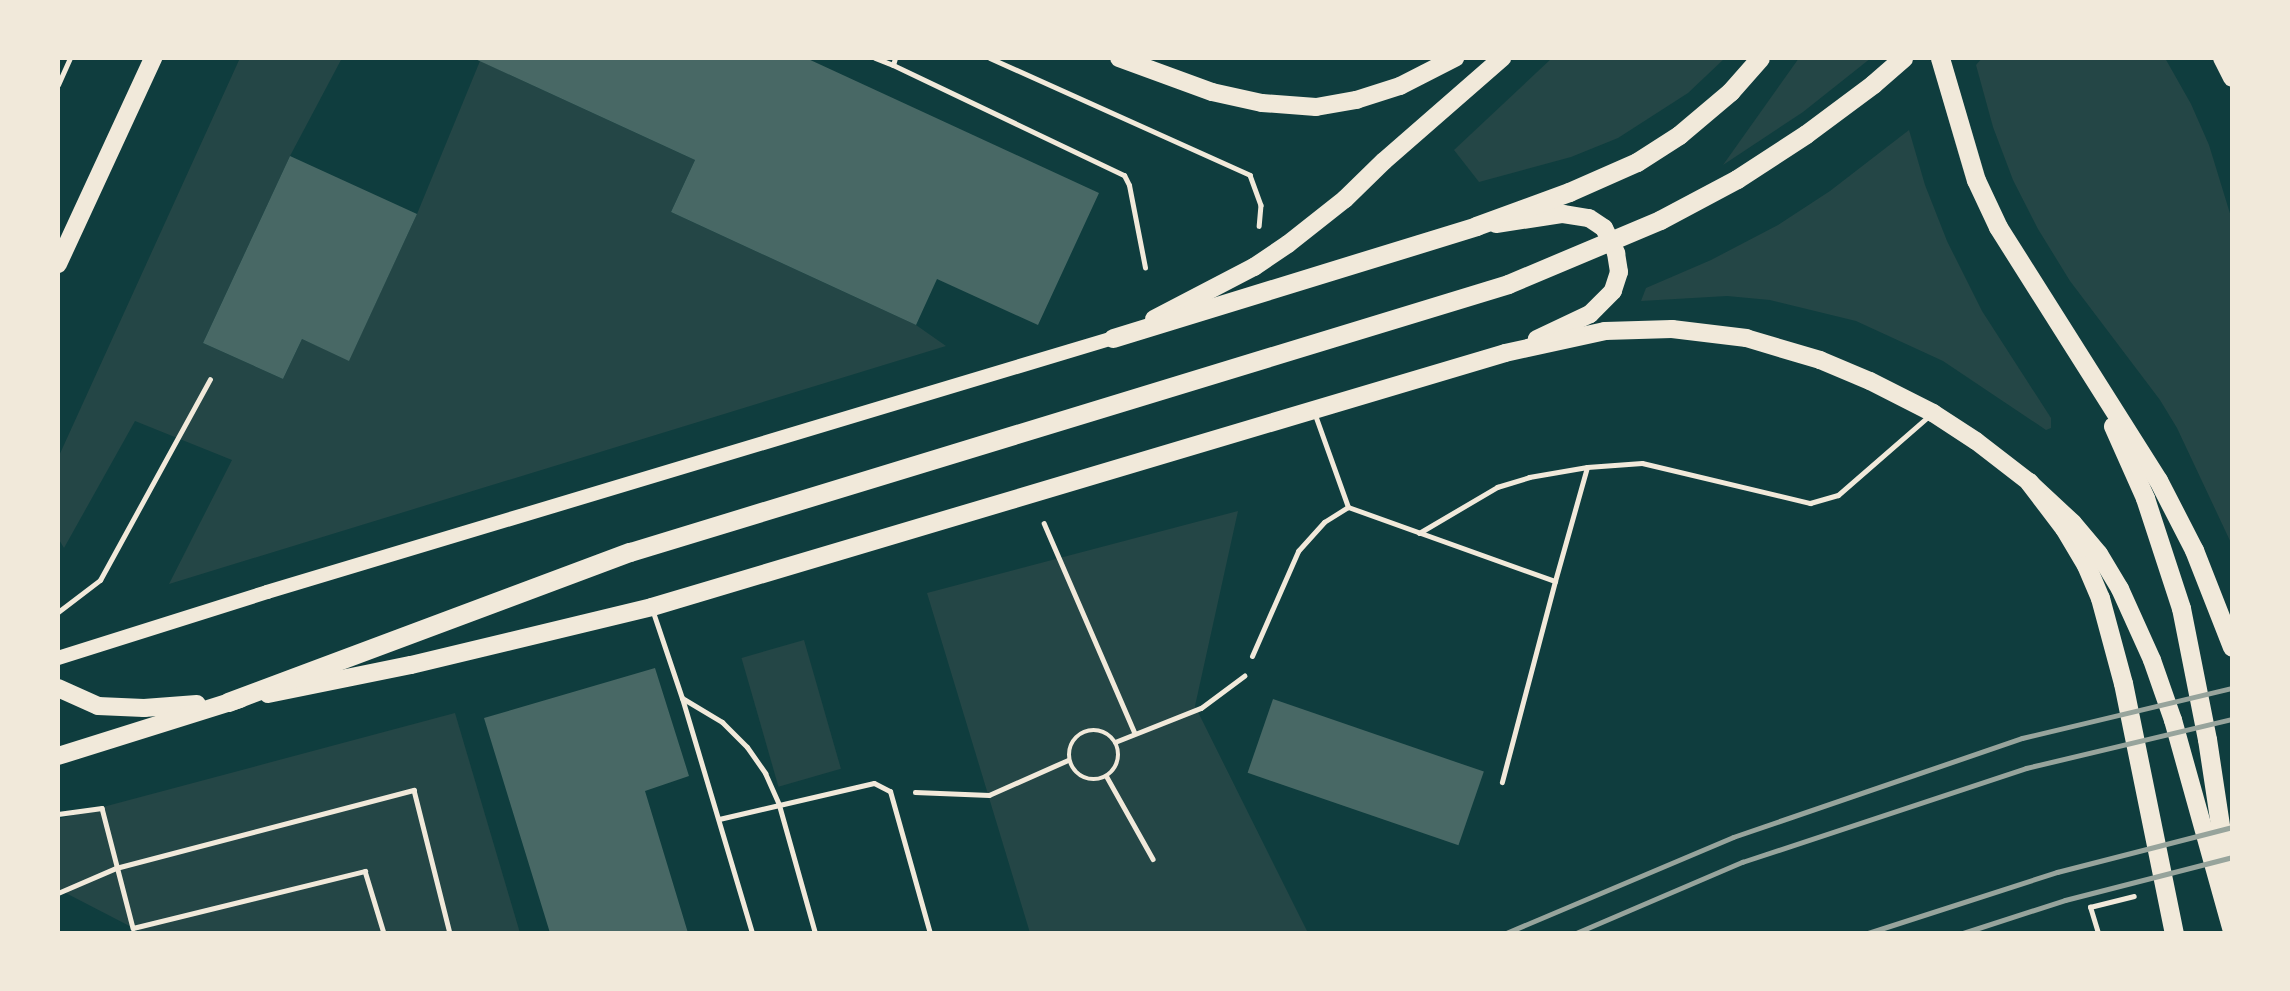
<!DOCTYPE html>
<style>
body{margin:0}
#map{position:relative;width:2290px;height:991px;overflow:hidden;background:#0f3d3e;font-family:"Source Serif 4",serif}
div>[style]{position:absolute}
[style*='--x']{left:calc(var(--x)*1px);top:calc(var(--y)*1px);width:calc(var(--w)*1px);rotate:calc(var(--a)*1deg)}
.green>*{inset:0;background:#244646;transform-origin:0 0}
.building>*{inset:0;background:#486865;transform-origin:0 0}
.path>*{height:4.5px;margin:-2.25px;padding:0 2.25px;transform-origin:2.25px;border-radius:2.25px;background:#f1e9da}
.path>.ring{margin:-2.25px;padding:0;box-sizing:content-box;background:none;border:4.5px solid #f1e9da;border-radius:50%}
.service>*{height:5px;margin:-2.5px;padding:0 2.5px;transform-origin:2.5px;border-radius:2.5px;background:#f1e9da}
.secondary>*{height:14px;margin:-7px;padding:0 7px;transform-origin:7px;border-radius:7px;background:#f1e9da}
.primary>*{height:18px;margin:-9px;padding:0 9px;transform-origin:9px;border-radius:9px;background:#f1e9da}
.trunk>*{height:19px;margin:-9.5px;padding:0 9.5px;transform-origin:9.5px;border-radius:9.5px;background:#f1e9da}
.rail>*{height:5px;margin:-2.5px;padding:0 2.5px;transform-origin:2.5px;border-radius:2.5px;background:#97a49c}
span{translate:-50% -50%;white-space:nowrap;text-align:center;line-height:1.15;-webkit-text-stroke:5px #f1e9da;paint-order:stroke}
.frame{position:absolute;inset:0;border:60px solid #f1e9da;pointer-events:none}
</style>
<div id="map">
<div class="green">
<div style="clip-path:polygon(240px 58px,342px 58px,290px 156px,203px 343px,283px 379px,302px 339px,349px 360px,417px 214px,480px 61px,695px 160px,671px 212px,916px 325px,946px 346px,169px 584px,232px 460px,135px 421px,64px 548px,58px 538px,58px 458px)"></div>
<div style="clip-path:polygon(1552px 58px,1725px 58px,1688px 93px,1618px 138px,1571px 157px,1479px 182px,1454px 150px)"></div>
<div style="clip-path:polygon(1799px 58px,1871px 58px,1803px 112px,1723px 165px)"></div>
<div style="clip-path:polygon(1982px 58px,2165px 58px,2191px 104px,2209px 145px,2232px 220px,2232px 545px,2177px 428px,2160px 400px,2070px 281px,2038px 229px,2013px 180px,1993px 127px,1976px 65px)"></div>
<div style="clip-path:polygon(1909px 130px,1925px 185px,1947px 241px,1982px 311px,2051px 418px,2051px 428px,2046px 430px,1943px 361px,1856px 321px,1770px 300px,1727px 296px,1641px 301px,1646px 288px,1711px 260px,1778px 225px,1830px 191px)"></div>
<div style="clip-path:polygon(1238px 511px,1195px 706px,1308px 933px,1030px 933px,927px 593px)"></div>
<div style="left:804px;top:640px;width:134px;height:65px;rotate:74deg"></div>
<div style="clip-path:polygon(455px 713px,520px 933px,143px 933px,58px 889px,58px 819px)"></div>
</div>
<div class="building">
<div style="clip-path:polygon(473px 58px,806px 58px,1099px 193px,1038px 325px,937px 279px,916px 325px,671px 212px,695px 160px)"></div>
<div style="clip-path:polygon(290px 156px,417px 214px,349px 361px,302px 339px,283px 379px,203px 343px)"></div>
<div style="clip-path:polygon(655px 668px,689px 776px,645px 791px,688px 933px,550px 933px,484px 718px)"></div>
<div style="left:1273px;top:699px;width:223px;height:78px;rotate:19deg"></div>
</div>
<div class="path">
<div style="--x:990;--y:58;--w:285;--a:24.2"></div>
<div style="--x:1250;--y:175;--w:32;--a:70"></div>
<div style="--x:1261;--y:205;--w:21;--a:95"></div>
<div style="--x:58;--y:85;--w:30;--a:-66"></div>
<div style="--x:1044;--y:523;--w:229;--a:66.6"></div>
<div class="ring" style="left:1069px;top:730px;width:45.5px;height:45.5px"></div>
<div style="--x:1115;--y:742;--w:92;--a:-21.6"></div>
<div style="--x:1201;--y:708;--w:54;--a:-36.7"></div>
<div style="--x:1107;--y:777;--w:94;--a:60.7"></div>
<div style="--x:915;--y:792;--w:74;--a:2.3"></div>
<div style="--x:989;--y:795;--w:86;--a:-23.9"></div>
<div style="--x:58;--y:814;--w:44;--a:-7.8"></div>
<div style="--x:102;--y:808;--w:124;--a:75.5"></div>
<div style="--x:133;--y:928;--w:239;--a:-13.8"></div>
<div style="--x:365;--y:871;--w:65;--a:73"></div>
<div style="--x:58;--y:893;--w:63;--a:-23.3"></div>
<div style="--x:116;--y:868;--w:308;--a:-14.7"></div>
<div style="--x:414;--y:790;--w:147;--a:75.9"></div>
<div style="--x:2098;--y:933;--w:27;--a:-107"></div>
<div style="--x:2090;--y:907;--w:45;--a:-14"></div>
</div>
<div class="service">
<div style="--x:875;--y:58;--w:19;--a:21"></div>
<div style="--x:895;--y:58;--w:7;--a:106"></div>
<div style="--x:893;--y:65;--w:256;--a:25.5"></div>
<div style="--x:1124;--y:175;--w:11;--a:63"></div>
<div style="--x:1129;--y:185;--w:84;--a:79"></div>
<div style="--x:1314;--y:412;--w:101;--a:70.3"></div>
<div style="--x:1348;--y:507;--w:220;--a:19.7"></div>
<div style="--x:1555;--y:581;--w:208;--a:104.8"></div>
<div style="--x:1419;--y:533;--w:91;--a:-30.5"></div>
<div style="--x:1497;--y:487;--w:34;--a:-17"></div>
<div style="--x:1529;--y:477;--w:59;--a:-9.8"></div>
<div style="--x:1555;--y:581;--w:118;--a:-74.3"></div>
<div style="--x:1587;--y:467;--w:55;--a:-4.2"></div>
<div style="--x:1642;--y:463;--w:173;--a:13.4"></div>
<div style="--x:1810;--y:503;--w:29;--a:-16"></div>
<div style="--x:1838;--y:495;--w:122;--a:-41"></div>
<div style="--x:652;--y:609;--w:94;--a:71.4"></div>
<div style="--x:682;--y:698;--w:245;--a:73.4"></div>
<div style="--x:58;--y:612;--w:53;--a:-37.3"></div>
<div style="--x:100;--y:580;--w:229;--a:-61.3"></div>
<div style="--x:1252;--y:656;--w:115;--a:-66.3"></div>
<div style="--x:1298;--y:551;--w:39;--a:-48"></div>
<div style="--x:1324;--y:522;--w:28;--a:-32"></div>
<div style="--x:682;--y:698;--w:47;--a:31"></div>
<div style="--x:722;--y:722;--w:35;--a:45"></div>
<div style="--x:747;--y:747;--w:32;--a:55"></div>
<div style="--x:765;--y:773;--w:35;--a:66"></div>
<div style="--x:779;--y:805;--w:133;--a:74.3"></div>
<div style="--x:719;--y:819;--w:159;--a:-13.1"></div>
<div style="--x:874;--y:783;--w:18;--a:27"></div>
<div style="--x:890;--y:791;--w:148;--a:74.3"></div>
</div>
<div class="secondary">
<div style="--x:58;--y:658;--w:219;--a:-17.5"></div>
<div style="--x:267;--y:592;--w:883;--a:-16.71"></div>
</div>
<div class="primary">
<div style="--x:1119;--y:58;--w:99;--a:20.1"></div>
<div style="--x:1212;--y:92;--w:51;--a:12.4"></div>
<div style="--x:1262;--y:103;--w:54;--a:4.2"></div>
<div style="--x:1316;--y:107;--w:41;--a:-9.9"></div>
<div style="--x:1356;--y:100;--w:46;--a:-17.7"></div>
<div style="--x:1400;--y:86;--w:62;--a:-27"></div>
<div style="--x:2222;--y:58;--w:22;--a:63"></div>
<div style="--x:1496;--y:224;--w:68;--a:-8.5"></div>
<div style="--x:1563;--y:214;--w:26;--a:9"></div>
<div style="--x:1589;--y:218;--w:18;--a:34"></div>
<div style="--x:1604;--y:228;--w:28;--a:64"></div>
<div style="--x:1616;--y:253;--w:19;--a:81"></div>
<div style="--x:1619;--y:272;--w:20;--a:108"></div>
<div style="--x:1613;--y:291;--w:33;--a:135"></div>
<div style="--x:1590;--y:314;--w:59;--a:154.7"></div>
<div style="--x:58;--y:264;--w:227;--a:-65.2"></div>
<div style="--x:1154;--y:319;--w:113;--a:-27.5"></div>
<div style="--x:1254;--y:267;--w:41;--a:-34.1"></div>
<div style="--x:1288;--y:244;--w:73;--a:-38.3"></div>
<div style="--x:1345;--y:199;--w:54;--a:-44.3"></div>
<div style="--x:1384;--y:161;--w:157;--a:-41.1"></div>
<div style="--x:58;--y:688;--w:44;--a:24.2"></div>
<div style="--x:98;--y:706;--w:46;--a:2.5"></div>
<div style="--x:144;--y:708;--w:53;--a:-4.3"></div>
<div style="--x:268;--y:694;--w:146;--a:-11.5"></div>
<div style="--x:411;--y:665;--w:248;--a:-13.5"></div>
<div style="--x:652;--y:607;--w:890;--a:-16.58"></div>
<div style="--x:1505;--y:353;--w:102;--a:-12.4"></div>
<div style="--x:1605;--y:331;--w:67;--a:-1.7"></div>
<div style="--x:1672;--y:329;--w:75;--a:6.9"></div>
<div style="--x:1746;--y:338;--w:77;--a:16.6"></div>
<div style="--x:1820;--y:360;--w:54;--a:22.8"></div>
<div style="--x:1870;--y:381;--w:71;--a:26.9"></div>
<div style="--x:1933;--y:413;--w:51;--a:33.1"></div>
<div style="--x:1976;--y:441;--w:67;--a:37.7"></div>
<div style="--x:2029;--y:482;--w:60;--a:43"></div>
<div style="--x:2073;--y:523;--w:40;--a:50"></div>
<div style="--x:2099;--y:554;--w:41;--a:59"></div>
<div style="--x:2120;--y:589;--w:78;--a:65.7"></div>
<div style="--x:2152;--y:660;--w:64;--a:70.7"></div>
<div style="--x:2173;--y:720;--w:220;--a:74.4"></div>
<div style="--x:58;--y:756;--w:191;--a:-17.4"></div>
</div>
<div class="trunk">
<div style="--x:1940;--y:58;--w:127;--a:73.6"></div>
<div style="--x:1976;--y:180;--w:52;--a:64.9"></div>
<div style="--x:1998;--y:227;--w:299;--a:57.7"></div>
<div style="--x:2158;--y:480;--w:79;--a:62.8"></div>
<div style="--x:2194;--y:550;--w:104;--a:68.6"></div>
<div style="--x:1113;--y:338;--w:380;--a:-17.1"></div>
<div style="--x:1476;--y:226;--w:99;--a:-20.1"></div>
<div style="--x:1569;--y:192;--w:74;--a:-23.8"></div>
<div style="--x:1637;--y:162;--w:50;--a:-32.7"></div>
<div style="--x:1679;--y:135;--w:67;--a:-40.1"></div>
<div style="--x:1730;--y:92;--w:45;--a:-48.6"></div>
<div style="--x:2113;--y:426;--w:79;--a:66"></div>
<div style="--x:2145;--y:498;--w:116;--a:71.9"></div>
<div style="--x:2181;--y:608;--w:134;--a:78.8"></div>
<div style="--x:2207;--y:739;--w:168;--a:81.4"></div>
<div style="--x:2029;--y:482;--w:58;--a:52.7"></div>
<div style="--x:2064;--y:528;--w:43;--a:59.3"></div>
<div style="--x:2086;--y:565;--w:36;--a:67"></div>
<div style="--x:2100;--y:598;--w:88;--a:74.9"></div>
<div style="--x:2123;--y:683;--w:255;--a:78.5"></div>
<div style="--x:228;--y:702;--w:429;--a:-20.5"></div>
<div style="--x:630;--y:552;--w:918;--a:-16.97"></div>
<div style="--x:1508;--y:284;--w:165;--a:-22.8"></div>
<div style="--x:1660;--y:220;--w:87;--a:-28"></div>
<div style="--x:1737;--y:179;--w:82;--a:-33.1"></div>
<div style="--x:1806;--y:134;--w:84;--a:-36.7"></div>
<div style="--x:1873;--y:84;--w:40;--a:-41"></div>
</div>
<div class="rail">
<div style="--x:1506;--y:933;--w:246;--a:-22.9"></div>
<div style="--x:1733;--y:837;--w:305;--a:-18.9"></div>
<div style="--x:2022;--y:738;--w:216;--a:-13.4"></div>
<div style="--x:1576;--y:933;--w:181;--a:-23.2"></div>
<div style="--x:1742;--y:862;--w:299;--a:-18.3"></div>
<div style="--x:2026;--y:768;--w:212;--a:-13.4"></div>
<div style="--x:1868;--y:933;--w:199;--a:-17.9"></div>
<div style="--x:2057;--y:872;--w:181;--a:-14.4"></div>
<div style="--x:1963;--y:933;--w:107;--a:-17.9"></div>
<div style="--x:2065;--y:900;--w:172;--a:-14.4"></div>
</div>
<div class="frame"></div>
</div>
